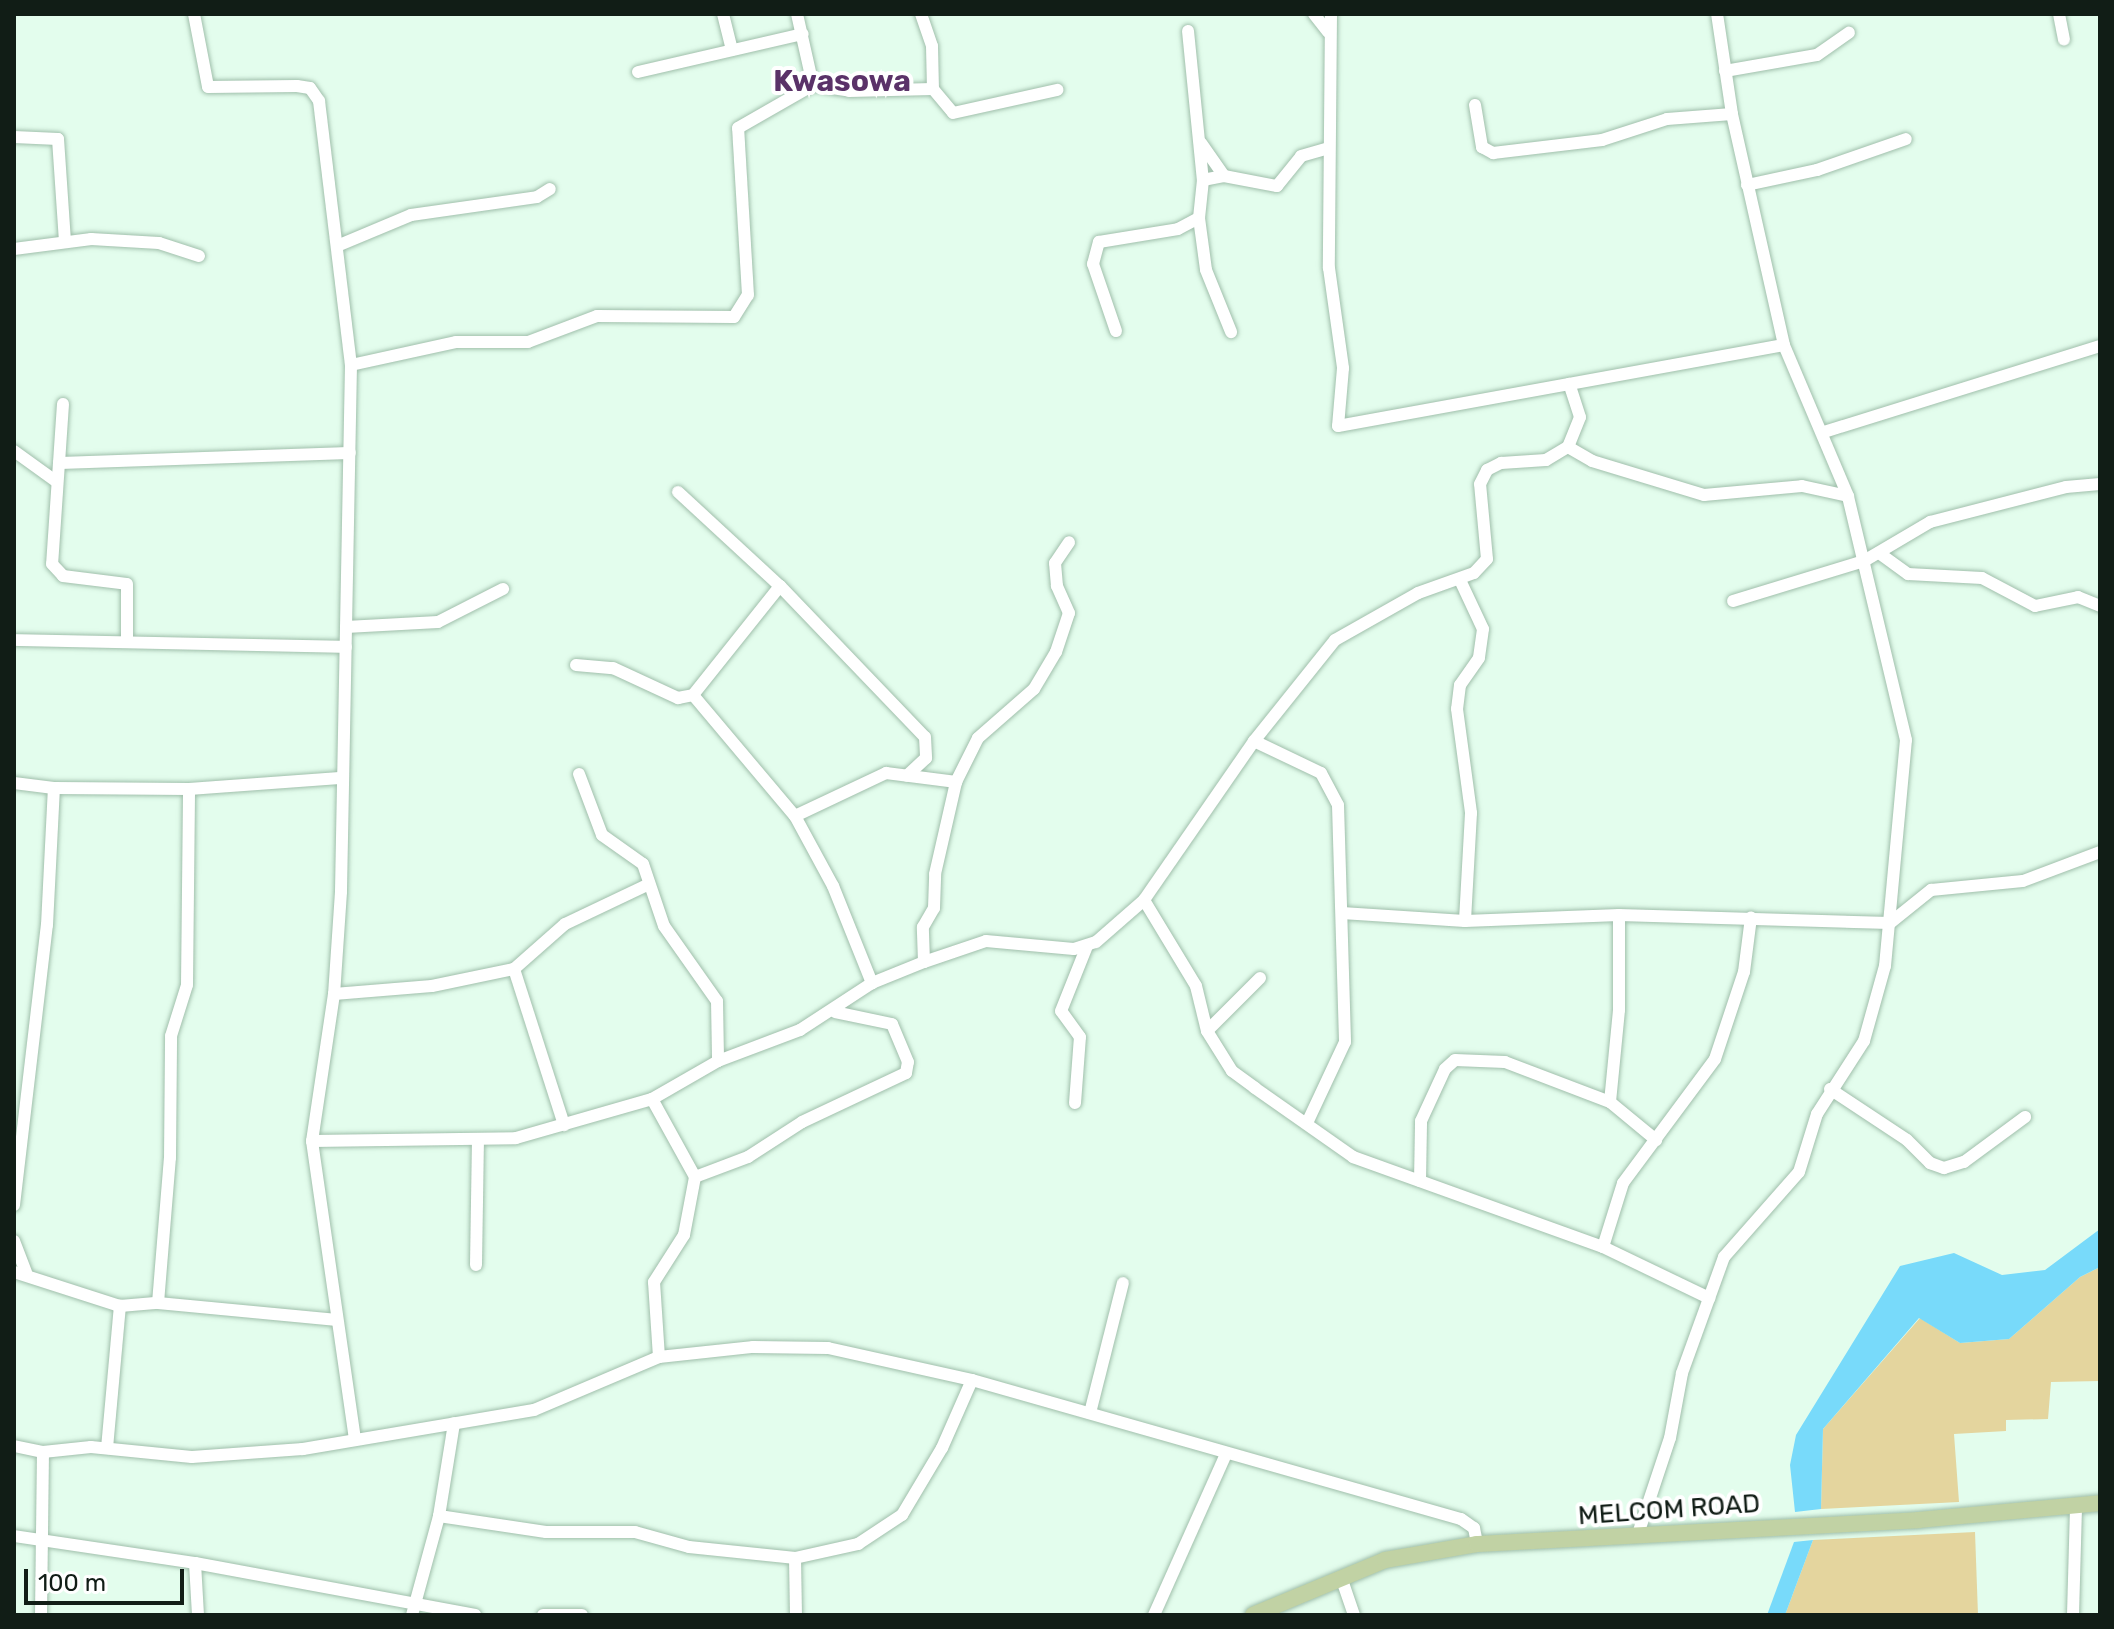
<!DOCTYPE html>
<style>
body{margin:0}
#map{position:relative;width:2114px;height:1629px;overflow:hidden;background:#e3fded;font-family:Rubik,sans-serif}
div>[style]{position:absolute}
[style*='--x']{left:calc(var(--x)*1px);top:calc(var(--y)*1px);width:calc(var(--w)*1px);rotate:calc(var(--a)*1deg)}
.green>*{inset:0;background:#e4d59e}
.water>*{inset:0;background:#78dafa}
.roads{filter:drop-shadow(0 0 2px #a0bfab) drop-shadow(0 0 2px #a0bfab)}
.minor>*{height:12px;margin:-6px;padding:0 6px;transform-origin:6px;border-radius:6px;background:#fff}
.major>*{height:16px;margin:-8px;padding:0 8px;transform-origin:8px;border-radius:8px;background:#c1d2a4}
span{translate:-50% -50%;white-space:nowrap;text-align:center;line-height:1.15;-webkit-text-stroke:8px #fff;paint-order:stroke}
.street-label{font-size:26px;color:#111d16}
.quarter-label{font-size:30px;color:#5a3268;font-weight:700}
.frame{position:absolute;inset:0;border:16px solid #111d16;pointer-events:none}
.scale{position:absolute;left:24px;top:1569px;width:160px;height:36px;box-sizing:border-box;border:4px solid #111d16;border-top:0;padding-left:10px;font-size:24px;line-height:28px;white-space:nowrap;color:#111d16;-webkit-text-stroke:6px #fff;paint-order:stroke}
</style>
<div id="map">
<div class="green">
<div style="clip-path:polygon(2100px 1267px,2100px 1381px,2051px 1382px,2048px 1419px,2006px 1420px,2006px 1431px,1954px 1434px,1959px 1502px,1821px 1509px,1823px 1429px,1920px 1318px,1960px 1343px,2009px 1339px,2080px 1277px)"></div>
<div style="clip-path:polygon(1975px 1532px,1978px 1615px,1785px 1615px,1813px 1540px)"></div>
</div>
<div class="water">
<div style="clip-path:polygon(2100px 1229px,2100px 1267px,2080px 1277px,2009px 1339px,1960px 1343px,1919px 1318px,1823px 1429px,1821px 1509px,1795px 1512px,1790px 1465px,1796px 1435px,1900px 1266px,1954px 1253px,2002px 1275px,2045px 1270px)"></div>
<div style="clip-path:polygon(1813px 1540px,1785px 1615px,1767px 1615px,1794px 1542px)"></div>
</div>
<div class="roads">
<div class="minor">
<div style="--x:194;--y:14;--w:74;--a:79.1"></div>
<div style="--x:208;--y:87;--w:89;--a:-0.6"></div>
<div style="--x:297;--y:86;--w:13;--a:9"></div>
<div style="--x:310;--y:88;--w:16;--a:55"></div>
<div style="--x:319;--y:101;--w:266;--a:83.1"></div>
<div style="--x:351;--y:365;--w:527;--a:91.09"></div>
<div style="--x:341;--y:892;--w:102;--a:93.9"></div>
<div style="--x:334;--y:994;--w:149;--a:98.5"></div>
<div style="--x:312;--y:1141;--w:302;--a:81.8"></div>
<div style="--x:723;--y:14;--w:37;--a:76"></div>
<div style="--x:797;--y:14;--w:73;--a:77.3"></div>
<div style="--x:921;--y:14;--w:34;--a:71"></div>
<div style="--x:932;--y:46;--w:43;--a:88.7"></div>
<div style="--x:933;--y:89;--w:31;--a:50"></div>
<div style="--x:953;--y:113;--w:107;--a:-12.5"></div>
<div style="--x:1314;--y:14;--w:23;--a:52"></div>
<div style="--x:1331;--y:14;--w:254;--a:90.5"></div>
<div style="--x:1329;--y:268;--w:101;--a:82"></div>
<div style="--x:1343;--y:368;--w:58;--a:94.9"></div>
<div style="--x:1338;--y:426;--w:453;--a:-10.3"></div>
<div style="--x:2059;--y:14;--w:26;--a:79"></div>
<div style="--x:1188;--y:31;--w:150;--a:84.3"></div>
<div style="--x:1203;--y:180;--w:38;--a:96"></div>
<div style="--x:1199;--y:218;--w:52;--a:82.3"></div>
<div style="--x:1206;--y:270;--w:67;--a:68"></div>
<div style="--x:1725;--y:71;--w:93;--a:-9.9"></div>
<div style="--x:1817;--y:55;--w:39;--a:-35"></div>
<div style="--x:638;--y:72;--w:169;--a:-13"></div>
<div style="--x:1475;--y:105;--w:43;--a:80.5"></div>
<div style="--x:1482;--y:147;--w:13;--a:29"></div>
<div style="--x:1493;--y:153;--w:110;--a:-6.8"></div>
<div style="--x:1602;--y:140;--w:68;--a:-17.9"></div>
<div style="--x:1667;--y:119;--w:65;--a:-4.4"></div>
<div style="--x:14;--y:137;--w:44;--a:2.6"></div>
<div style="--x:58;--y:139;--w:102;--a:86.1"></div>
<div style="--x:1201;--y:143;--w:40;--a:55.1"></div>
<div style="--x:1203;--y:180;--w:21;--a:-11"></div>
<div style="--x:1224;--y:176;--w:54;--a:10.7"></div>
<div style="--x:1277;--y:186;--w:38;--a:-51"></div>
<div style="--x:1301;--y:156;--w:29;--a:-16"></div>
<div style="--x:1747;--y:185;--w:72;--a:-12.1"></div>
<div style="--x:1817;--y:170;--w:94;--a:-19.2"></div>
<div style="--x:337;--y:246;--w:80;--a:-22.7"></div>
<div style="--x:411;--y:215;--w:127;--a:-8.1"></div>
<div style="--x:537;--y:197;--w:15;--a:-32"></div>
<div style="--x:14;--y:249;--w:78;--a:-7.4"></div>
<div style="--x:91;--y:239;--w:68;--a:3.4"></div>
<div style="--x:159;--y:243;--w:42;--a:18"></div>
<div style="--x:1116;--y:331;--w:71;--a:-108.9"></div>
<div style="--x:1093;--y:264;--w:23;--a:-75"></div>
<div style="--x:1099;--y:242;--w:80;--a:-9.3"></div>
<div style="--x:1178;--y:229;--w:24;--a:-28"></div>
<div style="--x:351;--y:365;--w:107;--a:-12.4"></div>
<div style="--x:456;--y:342;--w:72;--a:0"></div>
<div style="--x:528;--y:342;--w:74;--a:-20.6"></div>
<div style="--x:597;--y:316;--w:137;--a:0.4"></div>
<div style="--x:734;--y:317;--w:26;--a:-58"></div>
<div style="--x:748;--y:295;--w:167;--a:-93.4"></div>
<div style="--x:738;--y:128;--w:86;--a:-29.8"></div>
<div style="--x:813;--y:85;--w:36;--a:9"></div>
<div style="--x:849;--y:91;--w:84;--a:-1.4"></div>
<div style="--x:63;--y:404;--w:160;--a:93.9"></div>
<div style="--x:52;--y:564;--w:16;--a:47"></div>
<div style="--x:63;--y:576;--w:64;--a:7.1"></div>
<div style="--x:127;--y:584;--w:58;--a:90"></div>
<div style="--x:1824;--y:432;--w:289;--a:-17.3"></div>
<div style="--x:1568;--y:447;--w:28;--a:30"></div>
<div style="--x:1592;--y:461;--w:117;--a:16.9"></div>
<div style="--x:1704;--y:495;--w:98;--a:-5.2"></div>
<div style="--x:1802;--y:486;--w:47;--a:12.3"></div>
<div style="--x:14;--y:451;--w:53;--a:35.8"></div>
<div style="--x:59;--y:463;--w:291;--a:-2"></div>
<div style="--x:678;--y:492;--w:139;--a:42.7"></div>
<div style="--x:780;--y:586;--w:209;--a:46.2"></div>
<div style="--x:925;--y:737;--w:21;--a:87"></div>
<div style="--x:926;--y:758;--w:26;--a:137"></div>
<div style="--x:1879;--y:553;--w:36;--a:36"></div>
<div style="--x:1908;--y:574;--w:74;--a:3.1"></div>
<div style="--x:1982;--y:578;--w:60;--a:27.8"></div>
<div style="--x:2035;--y:606;--w:44;--a:-11.8"></div>
<div style="--x:2078;--y:597;--w:24;--a:22"></div>
<div style="--x:1460;--y:580;--w:54;--a:64.9"></div>
<div style="--x:1483;--y:629;--w:29;--a:98"></div>
<div style="--x:1479;--y:658;--w:33;--a:125"></div>
<div style="--x:1460;--y:685;--w:24;--a:97"></div>
<div style="--x:1457;--y:709;--w:105;--a:82.3"></div>
<div style="--x:1471;--y:813;--w:108;--a:93.2"></div>
<div style="--x:780;--y:586;--w:139;--a:128.6"></div>
<div style="--x:693;--y:695;--w:158;--a:49.9"></div>
<div style="--x:795;--y:816;--w:80;--a:61.5"></div>
<div style="--x:833;--y:886;--w:105;--a:68.1"></div>
<div style="--x:1733;--y:601;--w:137;--a:-17"></div>
<div style="--x:1864;--y:561;--w:77;--a:-30.6"></div>
<div style="--x:1930;--y:522;--w:140;--a:-14.4"></div>
<div style="--x:2066;--y:487;--w:34;--a:-5"></div>
<div style="--x:346;--y:627;--w:92;--a:-3.1"></div>
<div style="--x:438;--y:622;--w:73;--a:-26.9"></div>
<div style="--x:14;--y:640;--w:332;--a:1.2"></div>
<div style="--x:576;--y:665;--w:37;--a:5"></div>
<div style="--x:613;--y:668;--w:72;--a:24.8"></div>
<div style="--x:678;--y:698;--w:15;--a:-11"></div>
<div style="--x:1254;--y:741;--w:74;--a:25.5"></div>
<div style="--x:1321;--y:773;--w:36;--a:62"></div>
<div style="--x:1338;--y:805;--w:237;--a:88.3"></div>
<div style="--x:1345;--y:1042;--w:87;--a:115.1"></div>
<div style="--x:579;--y:774;--w:65;--a:69.3"></div>
<div style="--x:602;--y:835;--w:50;--a:35.3"></div>
<div style="--x:643;--y:864;--w:65;--a:71.3"></div>
<div style="--x:664;--y:926;--w:92;--a:54.8"></div>
<div style="--x:717;--y:1001;--w:60;--a:89"></div>
<div style="--x:14;--y:783;--w:40;--a:7.1"></div>
<div style="--x:54;--y:788;--w:135;--a:0.4"></div>
<div style="--x:189;--y:789;--w:151;--a:-4.2"></div>
<div style="--x:795;--y:816;--w:101;--a:-25.3"></div>
<div style="--x:886;--y:773;--w:71;--a:7.3"></div>
<div style="--x:1144;--y:900;--w:100;--a:58.8"></div>
<div style="--x:1196;--y:986;--w:46;--a:76.3"></div>
<div style="--x:1207;--y:1031;--w:47;--a:58"></div>
<div style="--x:1232;--y:1071;--w:29;--a:36"></div>
<div style="--x:1255;--y:1088;--w:120;--a:35.1"></div>
<div style="--x:1353;--y:1157;--w:266;--a:19.8"></div>
<div style="--x:1603;--y:1247;--w:118;--a:25.7"></div>
<div style="--x:1342;--y:913;--w:123;--a:3.7"></div>
<div style="--x:1465;--y:921;--w:154;--a:-2.2"></div>
<div style="--x:1619;--y:915;--w:271;--a:1.7"></div>
<div style="--x:1890;--y:923;--w:53;--a:-38.8"></div>
<div style="--x:1931;--y:890;--w:92;--a:-5.6"></div>
<div style="--x:2023;--y:881;--w:82;--a:-20.6"></div>
<div style="--x:924;--y:962;--w:35;--a:-92"></div>
<div style="--x:923;--y:927;--w:22;--a:-60"></div>
<div style="--x:934;--y:908;--w:34;--a:-88"></div>
<div style="--x:935;--y:874;--w:94;--a:-77.1"></div>
<div style="--x:956;--y:782;--w:49;--a:-63.4"></div>
<div style="--x:978;--y:738;--w:74;--a:-41.2"></div>
<div style="--x:1034;--y:689;--w:43;--a:-59.3"></div>
<div style="--x:1056;--y:652;--w:41;--a:-71.6"></div>
<div style="--x:1069;--y:613;--w:30;--a:-114"></div>
<div style="--x:1057;--y:586;--w:23;--a:-95"></div>
<div style="--x:1055;--y:563;--w:25;--a:-56"></div>
<div style="--x:514;--y:969;--w:164;--a:72.2"></div>
<div style="--x:334;--y:994;--w:98;--a:-4.7"></div>
<div style="--x:432;--y:986;--w:84;--a:-11.7"></div>
<div style="--x:514;--y:969;--w:68;--a:-41.4"></div>
<div style="--x:565;--y:924;--w:91;--a:-25.4"></div>
<div style="--x:1207;--y:1031;--w:75;--a:-45"></div>
<div style="--x:1830;--y:1089;--w:92;--a:33.5"></div>
<div style="--x:1907;--y:1140;--w:33;--a:45"></div>
<div style="--x:1930;--y:1163;--w:15;--a:20"></div>
<div style="--x:1944;--y:1168;--w:21;--a:-17"></div>
<div style="--x:1964;--y:1162;--w:76;--a:-36.4"></div>
<div style="--x:652;--y:1099;--w:89;--a:61.1"></div>
<div style="--x:695;--y:1177;--w:59;--a:100.7"></div>
<div style="--x:684;--y:1235;--w:56;--a:122.6"></div>
<div style="--x:654;--y:1282;--w:75;--a:86.2"></div>
<div style="--x:1610;--y:1102;--w:92;--a:-84.4"></div>
<div style="--x:1619;--y:1010;--w:95;--a:-90"></div>
<div style="--x:1075;--y:1103;--w:66;--a:-85.7"></div>
<div style="--x:1080;--y:1037;--w:32;--a:-126"></div>
<div style="--x:1061;--y:1011;--w:70;--a:-68.2"></div>
<div style="--x:312;--y:1141;--w:204;--a:-0.8"></div>
<div style="--x:516;--y:1138;--w:141;--a:-16"></div>
<div style="--x:652;--y:1099;--w:76;--a:-29.9"></div>
<div style="--x:718;--y:1061;--w:88;--a:-20.7"></div>
<div style="--x:800;--y:1030;--w:86;--a:-33.1"></div>
<div style="--x:872;--y:983;--w:56;--a:-22"></div>
<div style="--x:924;--y:962;--w:65;--a:-18.7"></div>
<div style="--x:986;--y:941;--w:88;--a:5.2"></div>
<div style="--x:1074;--y:949;--w:23;--a:-18"></div>
<div style="--x:1096;--y:942;--w:64;--a:-41.2"></div>
<div style="--x:1144;--y:900;--w:193;--a:-55.3"></div>
<div style="--x:1254;--y:741;--w:129;--a:-51.3"></div>
<div style="--x:1335;--y:640;--w:95;--a:-29.5"></div>
<div style="--x:1418;--y:593;--w:59;--a:-19.7"></div>
<div style="--x:1474;--y:573;--w:19;--a:-47"></div>
<div style="--x:1487;--y:559;--w:75;--a:-95.3"></div>
<div style="--x:1480;--y:484;--w:16;--a:-63"></div>
<div style="--x:1487;--y:470;--w:16;--a:-27"></div>
<div style="--x:1501;--y:463;--w:45;--a:-3.8"></div>
<div style="--x:1546;--y:460;--w:26;--a:-31"></div>
<div style="--x:1568;--y:447;--w:32;--a:-68"></div>
<div style="--x:1580;--y:417;--w:35;--a:-108"></div>
<div style="--x:695;--y:1177;--w:57;--a:-20.7"></div>
<div style="--x:748;--y:1157;--w:64;--a:-32.9"></div>
<div style="--x:802;--y:1122;--w:115;--a:-25.2"></div>
<div style="--x:906;--y:1073;--w:11;--a:-80"></div>
<div style="--x:908;--y:1062;--w:41;--a:-112.8"></div>
<div style="--x:892;--y:1024;--w:58;--a:-168.1"></div>
<div style="--x:1420;--y:1181;--w:60;--a:-89"></div>
<div style="--x:1421;--y:1121;--w:57;--a:-65.2"></div>
<div style="--x:1445;--y:1069;--w:13;--a:-42"></div>
<div style="--x:1455;--y:1060;--w:50;--a:2.3"></div>
<div style="--x:1505;--y:1062;--w:112;--a:20.9"></div>
<div style="--x:1610;--y:1102;--w:60;--a:39.6"></div>
<div style="--x:14;--y:1205;--w:282;--a:-83.3"></div>
<div style="--x:47;--y:925;--w:137;--a:-87.1"></div>
<div style="--x:14;--y:1241;--w:34;--a:69"></div>
<div style="--x:1603;--y:1247;--w:67;--a:-72.6"></div>
<div style="--x:1623;--y:1183;--w:154;--a:-53.4"></div>
<div style="--x:1715;--y:1059;--w:92;--a:-71.6"></div>
<div style="--x:1744;--y:972;--w:55;--a:-82.7"></div>
<div style="--x:476;--y:1265;--w:124;--a:-89.1"></div>
<div style="--x:14;--y:1272;--w:111;--a:17.8"></div>
<div style="--x:120;--y:1306;--w:38;--a:-5"></div>
<div style="--x:158;--y:1303;--w:180;--a:5.4"></div>
<div style="--x:158;--y:1303;--w:145;--a:-85.3"></div>
<div style="--x:170;--y:1158;--w:122;--a:-89.5"></div>
<div style="--x:171;--y:1036;--w:53;--a:-72.6"></div>
<div style="--x:187;--y:985;--w:196;--a:-89.4"></div>
<div style="--x:1090;--y:1413;--w:134;--a:-75.8"></div>
<div style="--x:14;--y:1446;--w:30;--a:12"></div>
<div style="--x:43;--y:1452;--w:48;--a:-5.9"></div>
<div style="--x:91;--y:1447;--w:101;--a:5.7"></div>
<div style="--x:192;--y:1457;--w:111;--a:-4.1"></div>
<div style="--x:303;--y:1449;--w:234;--a:-9.6"></div>
<div style="--x:534;--y:1410;--w:136;--a:-23"></div>
<div style="--x:659;--y:1357;--w:95;--a:-6.1"></div>
<div style="--x:753;--y:1347;--w:75;--a:0.8"></div>
<div style="--x:828;--y:1348;--w:148;--a:12.5"></div>
<div style="--x:972;--y:1380;--w:508;--a:15.87"></div>
<div style="--x:1461;--y:1519;--w:16;--a:35"></div>
<div style="--x:1474;--y:1528;--w:16;--a:79"></div>
<div style="--x:107;--y:1448;--w:143;--a:-84.8"></div>
<div style="--x:439;--y:1516;--w:108;--a:8.5"></div>
<div style="--x:546;--y:1532;--w:89;--a:0"></div>
<div style="--x:635;--y:1532;--w:56;--a:15.5"></div>
<div style="--x:689;--y:1547;--w:107;--a:5.9"></div>
<div style="--x:795;--y:1558;--w:65;--a:-12.5"></div>
<div style="--x:858;--y:1544;--w:53;--a:-33.4"></div>
<div style="--x:902;--y:1515;--w:78;--a:-59.2"></div>
<div style="--x:942;--y:1448;--w:74;--a:-66.2"></div>
<div style="--x:14;--y:1536;--w:183;--a:8.5"></div>
<div style="--x:195;--y:1563;--w:285;--a:10.5"></div>
<div style="--x:1637;--y:1537;--w:104;--a:-71.6"></div>
<div style="--x:1670;--y:1438;--w:66;--a:-79.5"></div>
<div style="--x:1682;--y:1373;--w:123;--a:-70.1"></div>
<div style="--x:1724;--y:1257;--w:113;--a:-48.6"></div>
<div style="--x:1799;--y:1172;--w:61;--a:-72.8"></div>
<div style="--x:1817;--y:1114;--w:87;--a:-57.2"></div>
<div style="--x:1864;--y:1041;--w:78;--a:-74.4"></div>
<div style="--x:1885;--y:966;--w:227;--a:-84.7"></div>
<div style="--x:1906;--y:740;--w:251;--a:-103.4"></div>
<div style="--x:1848;--y:496;--w:164;--a:-113"></div>
<div style="--x:1784;--y:345;--w:237;--a:-102.7"></div>
<div style="--x:1732;--y:114;--w:101;--a:-98.5"></div>
<div style="--x:795;--y:1558;--w:57;--a:89"></div>
<div style="--x:195;--y:1563;--w:52;--a:86.7"></div>
<div style="--x:1341;--y:1577;--w:40;--a:71.1"></div>
<div style="--x:41;--y:1615;--w:163;--a:-89.3"></div>
<div style="--x:412;--y:1615;--w:103;--a:-74.7"></div>
<div style="--x:439;--y:1516;--w:94;--a:-80.8"></div>
<div style="--x:543;--y:1615;--w:39;--a:0"></div>
<div style="--x:1154;--y:1615;--w:176;--a:-65.9"></div>
<div style="--x:2073;--y:1615;--w:109;--a:-88.4"></div>
</div>
<div class="major">
<div style="--x:1253;--y:1615;--w:143;--a:-22.6"></div>
<div style="--x:1385;--y:1560;--w:93;--a:-9.9"></div>
<div style="--x:1477;--y:1544;--w:442;--a:-3.1"></div>
<div style="--x:1918;--y:1520;--w:183;--a:-5.3"></div>
</div>
</div>
<div class="street-label">
<span style="left:1669px;top:1510px;rotate:-4deg">MELCOM ROAD</span>
</div>
<div class="quarter-label">
<span style="left:842px;top:81px">Kwasowa</span>
</div>
<div class="frame"></div>
<div class="scale">100 m</div>
</div>
